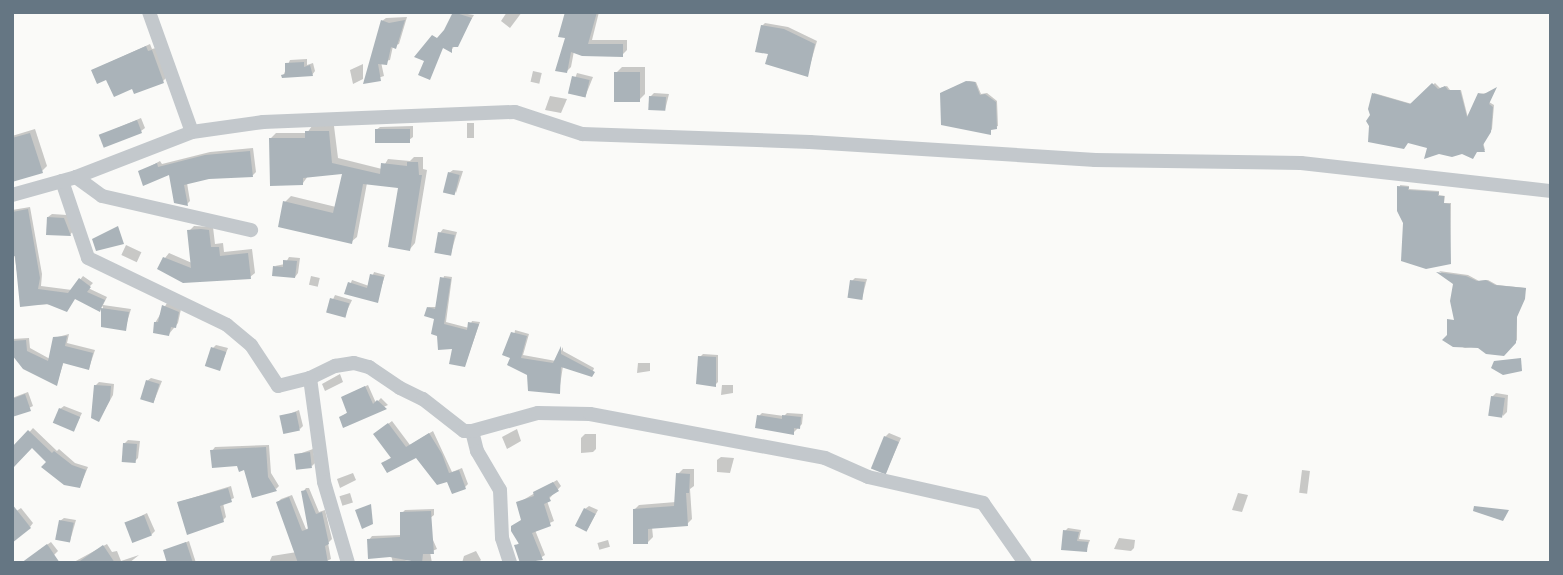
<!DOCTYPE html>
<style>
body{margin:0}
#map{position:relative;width:1563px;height:575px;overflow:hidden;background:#fafaf8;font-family:Commissioner,sans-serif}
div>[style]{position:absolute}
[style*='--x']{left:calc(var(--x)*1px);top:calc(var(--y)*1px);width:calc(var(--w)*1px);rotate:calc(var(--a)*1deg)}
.shadow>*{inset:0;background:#0003;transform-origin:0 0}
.building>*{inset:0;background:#aab3b9;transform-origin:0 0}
.minor>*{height:14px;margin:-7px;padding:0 7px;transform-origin:7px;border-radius:7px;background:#c3c8cc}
span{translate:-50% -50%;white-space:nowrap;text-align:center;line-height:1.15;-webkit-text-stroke:7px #fff;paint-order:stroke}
.frame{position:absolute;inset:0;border:14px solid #657683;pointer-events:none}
</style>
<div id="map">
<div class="shadow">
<div style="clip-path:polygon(455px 12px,474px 15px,451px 51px,439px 44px)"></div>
<div style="clip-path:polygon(507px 12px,522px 12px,510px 28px,501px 21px)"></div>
<div style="clip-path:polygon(566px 12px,599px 12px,592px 40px,627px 40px,627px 50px,622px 55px,574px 51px,571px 67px,567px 71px)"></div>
<div style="clip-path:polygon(407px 17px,399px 44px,393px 46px,390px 60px,381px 62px,384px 76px,365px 82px,382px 21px,386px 18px)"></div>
<div style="clip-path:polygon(765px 23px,788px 27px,817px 41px,807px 75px,770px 53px,762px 26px)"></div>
<div style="clip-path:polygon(150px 44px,152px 49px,156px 48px,166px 78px,163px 81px,107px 78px,93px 70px)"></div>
<div style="clip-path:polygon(307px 59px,307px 65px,313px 63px,315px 71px,312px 75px,283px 76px,290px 60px)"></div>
<div style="clip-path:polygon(363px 64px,363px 79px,353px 84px,350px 70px)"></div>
<div style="clip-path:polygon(622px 67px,645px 67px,645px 94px,639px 100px,616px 73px)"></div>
<div style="left:533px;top:71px;width:9px;height:11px;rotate:13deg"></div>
<div style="clip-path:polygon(577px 73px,593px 77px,585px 97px,570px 93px)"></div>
<div style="clip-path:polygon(969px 81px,976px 82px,981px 94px,987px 93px,997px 101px,998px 126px,991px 128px,991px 133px,943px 92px)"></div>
<div style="clip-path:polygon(1435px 83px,1440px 88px,1447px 86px,1450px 90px,1461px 90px,1468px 118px,1480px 94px,1487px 93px,1489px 102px,1494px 105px,1492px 129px,1483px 142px,1485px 150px,1462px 152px,1429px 147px,1373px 115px,1374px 93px,1412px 104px)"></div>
<div style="clip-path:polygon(654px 93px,669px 94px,665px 110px,650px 97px)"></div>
<div style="clip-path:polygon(550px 96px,567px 99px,561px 113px,545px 110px)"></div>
<div style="clip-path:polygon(141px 118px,145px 128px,141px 131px,101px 135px)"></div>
<div style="left:467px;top:123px;width:7px;height:15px"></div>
<div style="clip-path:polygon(312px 126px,334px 126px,338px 158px,382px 169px,388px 159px,410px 161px,414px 157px,423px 157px,423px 169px,427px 170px,415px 243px,410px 249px,400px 186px,367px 183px,357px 237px,351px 242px,285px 202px,291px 196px,336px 207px,344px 172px,308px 176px,303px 183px,270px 139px,276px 133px,307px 133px)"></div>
<div style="clip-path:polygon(413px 126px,413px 137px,409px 140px,376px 130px,380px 127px)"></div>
<div style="clip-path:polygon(35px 129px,47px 166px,42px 171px,12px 181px,12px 136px)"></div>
<div style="clip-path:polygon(253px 148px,256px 172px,253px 175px,209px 178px,187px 183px,190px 201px,187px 204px,171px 173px,140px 172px,160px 161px,162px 164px,210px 152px)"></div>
<div style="clip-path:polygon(453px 170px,463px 171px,456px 193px,449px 173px)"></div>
<div style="clip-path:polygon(1400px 185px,1409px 186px,1409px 189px,1439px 191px,1439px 195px,1445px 196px,1444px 203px,1451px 203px,1450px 263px,1404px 222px)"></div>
<div style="clip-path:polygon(30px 207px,42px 274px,41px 286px,72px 290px,83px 276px,93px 283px,88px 288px,107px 297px,103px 305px,131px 309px,125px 329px,102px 325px,103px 306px,99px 310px,75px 297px,57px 304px,22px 305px,12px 239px,12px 210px)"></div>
<div style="clip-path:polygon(52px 214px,67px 215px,73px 231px,70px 235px,48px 217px)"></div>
<div style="clip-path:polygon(194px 226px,213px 227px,215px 244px,223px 243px,224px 252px,252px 249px,255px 273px,250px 277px,184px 281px,165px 258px,169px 253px,192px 263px,189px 231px)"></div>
<div style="clip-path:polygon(443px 229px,457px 232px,451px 253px,440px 233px)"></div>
<div style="left:126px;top:245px;width:17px;height:11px;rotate:25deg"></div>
<div style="clip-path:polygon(289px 257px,300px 258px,298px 273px,295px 277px,275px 266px,285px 264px)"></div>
<div style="clip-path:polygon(1439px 271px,1468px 275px,1479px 281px,1488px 280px,1497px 285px,1526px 288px,1517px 314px,1517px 340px,1503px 354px,1478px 346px,1465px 348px,1445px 340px,1449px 335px,1449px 320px,1456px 320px,1455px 283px)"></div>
<div style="clip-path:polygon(374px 272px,385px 275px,377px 301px,347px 293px,352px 280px,369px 286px)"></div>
<div style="left:311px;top:276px;width:9px;height:9px;rotate:13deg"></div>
<div style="clip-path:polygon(444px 276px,452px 277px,446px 322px,469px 328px,472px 321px,480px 322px,465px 365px,428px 307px,437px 307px)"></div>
<div style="clip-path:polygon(855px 278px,867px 279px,862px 298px,852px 281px)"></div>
<div style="clip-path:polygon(335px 295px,352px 300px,345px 315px,328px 310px)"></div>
<div style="clip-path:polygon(167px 303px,181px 309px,178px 323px,169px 334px,155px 323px)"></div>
<div style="clip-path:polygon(515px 330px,529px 334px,523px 355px,556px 361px,563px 347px,563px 351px,594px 368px,592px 374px,563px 366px,559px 392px,510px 364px)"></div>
<div style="clip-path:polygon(69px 334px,67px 343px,95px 350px,89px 368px,64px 361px,57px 383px,12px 352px,12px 339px,29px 338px,30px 348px,50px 359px,54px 338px)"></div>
<div style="clip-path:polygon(216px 345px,228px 348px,220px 368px,213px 348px)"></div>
<div style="clip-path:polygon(703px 354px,718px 355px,718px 382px,715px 385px,700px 357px)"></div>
<div style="clip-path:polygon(638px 363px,650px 363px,650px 371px,637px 373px)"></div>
<div style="clip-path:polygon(340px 374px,343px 382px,325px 391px,322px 384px)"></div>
<div style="clip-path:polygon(151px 378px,162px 381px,154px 401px,147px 381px)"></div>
<div style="clip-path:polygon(99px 382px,114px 384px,113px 395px,99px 420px,95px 386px)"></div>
<div style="clip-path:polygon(368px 385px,376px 403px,381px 398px,388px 405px,344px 425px,341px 417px,348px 412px,343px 397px)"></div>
<div style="clip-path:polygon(722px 385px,733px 385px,733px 393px,721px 395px)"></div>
<div style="clip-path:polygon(28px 392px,33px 406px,12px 416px,12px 398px)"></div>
<div style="clip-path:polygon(1496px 393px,1508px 395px,1507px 412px,1503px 416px,1492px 397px)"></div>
<div style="clip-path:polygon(64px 406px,82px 413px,74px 429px,60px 409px)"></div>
<div style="clip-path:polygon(299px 410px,303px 426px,300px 429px,282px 417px)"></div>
<div style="clip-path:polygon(762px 413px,784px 416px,787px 413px,803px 414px,802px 424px,793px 433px,759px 416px)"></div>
<div style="clip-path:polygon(392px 421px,410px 445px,433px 431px,452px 472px,462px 468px,468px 484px,465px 487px,448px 479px,417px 455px,387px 460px,393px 457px,379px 431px)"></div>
<div style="clip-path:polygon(33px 428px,57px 451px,59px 449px,75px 463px,88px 467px,80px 486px,32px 446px,12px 469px,12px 452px)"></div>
<div style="clip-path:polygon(517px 429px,521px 441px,507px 449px,502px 437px)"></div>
<div style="clip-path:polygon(889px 433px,901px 438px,887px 470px,885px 437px)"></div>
<div style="clip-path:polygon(585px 434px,596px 434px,596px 449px,593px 452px,581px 453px,581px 438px)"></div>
<div style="clip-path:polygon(128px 440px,140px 441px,138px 458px,135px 461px,124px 444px)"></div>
<div style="clip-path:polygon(269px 445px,271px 473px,279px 486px,276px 489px,245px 468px,212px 451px,215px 447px)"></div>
<div style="clip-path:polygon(313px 449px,315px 463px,312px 466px,296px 455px)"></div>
<div style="clip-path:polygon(721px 457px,734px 458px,730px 473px,717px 472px,717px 460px)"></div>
<div style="clip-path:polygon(683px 469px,694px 469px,694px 486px,690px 489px,692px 519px,687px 524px,652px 527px,653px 537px,648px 542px,634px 510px,639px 505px,676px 502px,678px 474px)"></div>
<div style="left:1302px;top:470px;width:8px;height:23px;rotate:7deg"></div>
<div style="clip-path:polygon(353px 473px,356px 480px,340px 488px,337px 479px)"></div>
<div style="clip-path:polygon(557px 480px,561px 486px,547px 501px,554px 521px,535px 530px,545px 555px,532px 563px,522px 563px,516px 546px,520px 542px,523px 519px,518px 503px)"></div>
<div style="clip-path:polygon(231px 486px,234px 498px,223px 503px,226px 517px,223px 520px,179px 502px)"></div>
<div style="clip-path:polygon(306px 488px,309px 488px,319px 512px,325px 510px,332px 539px,328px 543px,331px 559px,323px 563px,269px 563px,272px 556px,297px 552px,278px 502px,281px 499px,292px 495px,306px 529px,310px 528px,303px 492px)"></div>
<div style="left:350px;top:493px;width:10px;height:11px;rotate:73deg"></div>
<div style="clip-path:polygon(1238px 493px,1248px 495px,1242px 512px,1232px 510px)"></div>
<div style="clip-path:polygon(589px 506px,598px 510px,587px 530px,585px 509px)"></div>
<div style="clip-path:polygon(21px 508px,33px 523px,30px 527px,15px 512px)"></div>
<div style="clip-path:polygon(434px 509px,434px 515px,425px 522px,437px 549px,430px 552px,432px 563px,411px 560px,393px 563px,391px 555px,369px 540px,372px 536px,402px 535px,402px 513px,405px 510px)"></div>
<div style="clip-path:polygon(147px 513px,155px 531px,151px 535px,127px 523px)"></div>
<div style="clip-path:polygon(64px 518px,76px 520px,70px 541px,60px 521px)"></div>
<div style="clip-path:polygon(1068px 528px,1081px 530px,1079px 539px,1090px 540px,1086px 551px,1065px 531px)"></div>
<div style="clip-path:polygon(1119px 538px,1135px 540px,1134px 548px,1131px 551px,1114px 549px)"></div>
<div style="left:608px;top:540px;width:7px;height:11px;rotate:74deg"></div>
<div style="clip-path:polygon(189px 541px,196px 563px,169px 563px,165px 551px)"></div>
<div style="clip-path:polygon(51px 542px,58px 551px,54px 555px,38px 551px)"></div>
<div style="clip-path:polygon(107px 544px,112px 552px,117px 551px,121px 561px,139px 555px,129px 563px,74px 562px)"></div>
<div style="clip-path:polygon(476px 551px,481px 560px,478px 563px,462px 563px,464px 556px)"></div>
</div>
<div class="building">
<div style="clip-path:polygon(453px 12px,472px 18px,458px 47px,452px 47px,452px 53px,443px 48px,430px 80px,418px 75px,424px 61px,414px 57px,432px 35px,437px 38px,444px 30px)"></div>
<div style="clip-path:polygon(565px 12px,597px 12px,588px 44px,623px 44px,623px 57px,582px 56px,571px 52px,567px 73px,555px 71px,565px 38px,558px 37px)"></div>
<div style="clip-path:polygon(381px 20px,389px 23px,405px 20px,396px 49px,391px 47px,387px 65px,378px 64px,381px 81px,363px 84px)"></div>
<div style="clip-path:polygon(761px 25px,784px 29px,815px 44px,808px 77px,765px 64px,768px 54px,755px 52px)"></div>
<div style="clip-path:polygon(146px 46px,148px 51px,152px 50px,164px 83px,134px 94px,132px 89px,114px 97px,106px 80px,97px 84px,91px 70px)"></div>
<div style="clip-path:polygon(304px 62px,304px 67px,310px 65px,313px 76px,282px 78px,281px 75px,285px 74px,285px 63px)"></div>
<div style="left:614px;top:72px;width:26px;height:30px"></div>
<div style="left:572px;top:76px;width:18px;height:18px;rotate:13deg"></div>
<div style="clip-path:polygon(966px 81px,975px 82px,980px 95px,985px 94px,996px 102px,997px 129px,991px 130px,991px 135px,941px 125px,940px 93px)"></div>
<div style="clip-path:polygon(1432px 83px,1438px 89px,1445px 86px,1448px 90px,1460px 90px,1467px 117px,1478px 93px,1484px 94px,1497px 87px,1489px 104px,1493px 107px,1491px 132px,1483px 145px,1485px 152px,1477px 152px,1473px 159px,1462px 154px,1452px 157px,1439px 154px,1424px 159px,1427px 148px,1408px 143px,1404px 149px,1368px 142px,1369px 126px,1366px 121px,1370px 115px,1368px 109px,1372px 93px,1410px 104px)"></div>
<div style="left:649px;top:96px;width:17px;height:14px;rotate:3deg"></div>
<div style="left:137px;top:120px;width:14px;height:41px;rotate:69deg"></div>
<div style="left:375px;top:129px;width:35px;height:14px"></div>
<div style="clip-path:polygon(305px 131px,329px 131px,332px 163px,380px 174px,381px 163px,407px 166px,407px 162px,418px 162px,419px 175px,422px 175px,410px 251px,388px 247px,398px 188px,363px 184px,352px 244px,278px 227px,283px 201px,333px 213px,342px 174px,303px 178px,303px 185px,270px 186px,269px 138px,305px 138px)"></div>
<div style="clip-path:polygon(30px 133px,43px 173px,12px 182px,12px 138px)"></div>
<div style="clip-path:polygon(250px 151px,253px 177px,209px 179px,184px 185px,188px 206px,174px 203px,169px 175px,143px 186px,138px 171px,157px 163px,158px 167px,205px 155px)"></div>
<div style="left:448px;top:172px;width:12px;height:21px;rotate:14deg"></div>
<div style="clip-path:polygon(1397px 186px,1409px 187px,1408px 190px,1439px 192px,1438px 196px,1444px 196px,1444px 203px,1450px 204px,1451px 264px,1426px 269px,1401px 261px,1403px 223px,1397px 211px)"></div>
<div style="clip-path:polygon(28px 209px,40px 278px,38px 289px,68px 293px,79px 278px,91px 287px,87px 292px,105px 300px,101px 308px,129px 312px,126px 331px,101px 327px,101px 309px,100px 312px,75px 299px,67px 312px,47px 304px,20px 307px,15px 256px,12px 257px,12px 212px)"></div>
<div style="clip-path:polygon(47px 217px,64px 218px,71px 236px,46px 235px)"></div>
<div style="clip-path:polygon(118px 226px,124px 244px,96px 251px,92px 239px)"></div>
<div style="clip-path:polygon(201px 229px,209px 230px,211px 247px,219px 247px,220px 256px,248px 253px,251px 279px,183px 283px,157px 269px,163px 257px,191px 268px,187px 230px)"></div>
<div style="left:438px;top:232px;width:17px;height:21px;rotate:10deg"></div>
<div style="clip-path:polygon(283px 260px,297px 261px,295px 278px,272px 276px,273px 266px,283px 267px)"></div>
<div style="clip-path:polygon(1436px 272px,1466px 276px,1477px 281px,1486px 280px,1495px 285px,1526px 288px,1525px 299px,1517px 317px,1516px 343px,1504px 356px,1486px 354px,1478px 348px,1453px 347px,1442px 340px,1447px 335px,1447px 319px,1454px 320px,1450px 301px,1453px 284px)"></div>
<div style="clip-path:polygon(370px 274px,384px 277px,378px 303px,344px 294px,348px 282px,367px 288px)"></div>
<div style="clip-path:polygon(440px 277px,451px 279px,444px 324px,467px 330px,468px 322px,479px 324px,465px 367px,449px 364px,452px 349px,438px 350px,437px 336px,431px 334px,434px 319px,424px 316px,427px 307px,435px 309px)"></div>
<div style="left:850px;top:280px;width:15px;height:18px;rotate:8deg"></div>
<div style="left:330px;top:298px;width:20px;height:15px;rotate:15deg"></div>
<div style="clip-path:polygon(162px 305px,179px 312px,176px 328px,171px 327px,169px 336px,153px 333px,154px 322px,158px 322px)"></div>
<div style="clip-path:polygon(511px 332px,527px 336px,521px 358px,553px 363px,561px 346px,561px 354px,595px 372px,592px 377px,561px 367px,560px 394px,528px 391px,527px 375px,507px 365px,510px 358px,502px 355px)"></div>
<div style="clip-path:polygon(67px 336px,65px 346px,93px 353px,89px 370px,63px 363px,57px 386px,23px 369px,12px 355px,12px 341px,26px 340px,27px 351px,48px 361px,53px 337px)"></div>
<div style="left:211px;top:347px;width:16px;height:20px;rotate:18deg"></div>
<div style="clip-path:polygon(698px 356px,716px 357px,716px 387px,696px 384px)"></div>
<div style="clip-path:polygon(1521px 358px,1522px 371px,1503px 375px,1491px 368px,1494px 361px)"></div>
<div style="left:146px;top:380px;width:14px;height:20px;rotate:17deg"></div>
<div style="clip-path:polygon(94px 385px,111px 386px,110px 400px,99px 422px,91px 418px)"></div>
<div style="clip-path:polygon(365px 386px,373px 404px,377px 400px,387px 409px,343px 428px,339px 417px,347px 413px,341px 397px)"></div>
<div style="clip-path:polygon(25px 394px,31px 411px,12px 417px,12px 399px)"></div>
<div style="left:1491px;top:396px;width:14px;height:20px;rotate:8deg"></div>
<div style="left:59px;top:408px;width:23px;height:16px;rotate:23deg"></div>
<div style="left:296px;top:412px;width:19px;height:17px;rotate:78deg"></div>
<div style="clip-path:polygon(757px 415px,782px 419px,782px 415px,801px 417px,800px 429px,794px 428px,794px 435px,755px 428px)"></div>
<div style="clip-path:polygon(388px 423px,406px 447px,429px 433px,442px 454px,449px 473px,459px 470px,466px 489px,452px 494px,447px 482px,437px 485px,416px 458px,387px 473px,381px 463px,391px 458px,373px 434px)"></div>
<div style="clip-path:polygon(28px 430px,52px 453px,54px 451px,72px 465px,86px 470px,80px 488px,64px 485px,41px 467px,46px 462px,32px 448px,12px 469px,12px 447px)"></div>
<div style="left:884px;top:436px;width:16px;height:35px;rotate:22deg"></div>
<div style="left:123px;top:443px;width:14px;height:19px;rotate:4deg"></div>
<div style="clip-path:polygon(266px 447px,268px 477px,277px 491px,252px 498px,244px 470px,239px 472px,237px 466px,212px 468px,210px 450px)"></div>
<div style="left:310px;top:452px;width:16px;height:16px;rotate:83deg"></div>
<div style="clip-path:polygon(676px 473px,690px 474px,689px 493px,686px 493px,688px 526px,648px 529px,648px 544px,633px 544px,633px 509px,674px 506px)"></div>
<div style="clip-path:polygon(553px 482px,559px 491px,549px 497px,551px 501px,544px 504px,551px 526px,532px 533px,543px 560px,520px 563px,514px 545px,519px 544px,511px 531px,511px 526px,521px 520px,516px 502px,534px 496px,533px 492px)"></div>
<div style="clip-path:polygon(228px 488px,232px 502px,220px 506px,224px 522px,187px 535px,177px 502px)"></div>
<div style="clip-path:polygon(306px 490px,316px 514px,322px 512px,329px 544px,325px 546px,328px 563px,298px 563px,276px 502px,289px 497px,302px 531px,308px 529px,301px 491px)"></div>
<div style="clip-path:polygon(12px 504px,31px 528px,12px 543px)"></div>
<div style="clip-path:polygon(371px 504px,373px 524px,362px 529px,355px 510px)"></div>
<div style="clip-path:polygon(1474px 506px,1509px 510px,1503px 521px,1473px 511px)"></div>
<div style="left:584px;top:508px;width:13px;height:20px;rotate:27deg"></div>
<div style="clip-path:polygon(431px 511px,434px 554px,423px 554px,422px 563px,390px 557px,368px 559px,367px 539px,400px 537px,400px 512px)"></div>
<div style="left:144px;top:515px;width:22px;height:21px;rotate:69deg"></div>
<div style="left:59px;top:520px;width:15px;height:20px;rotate:11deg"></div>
<div style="clip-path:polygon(1063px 530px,1079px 532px,1077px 541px,1088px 542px,1087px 552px,1061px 550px)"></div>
<div style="clip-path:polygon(186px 542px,193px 563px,167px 563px,163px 550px)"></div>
<div style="clip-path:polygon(47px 544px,60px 563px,21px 563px)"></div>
<div style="clip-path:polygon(103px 545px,115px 563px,77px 563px)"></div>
</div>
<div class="minor">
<div style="--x:149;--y:12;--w:127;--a:70.3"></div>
<div style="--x:76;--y:177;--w:32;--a:36"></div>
<div style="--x:102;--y:196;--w:153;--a:12.9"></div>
<div style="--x:62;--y:181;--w:81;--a:71.3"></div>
<div style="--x:88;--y:258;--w:154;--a:25.7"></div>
<div style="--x:227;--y:325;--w:31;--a:40"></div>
<div style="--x:251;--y:345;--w:49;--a:56.6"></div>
<div style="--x:278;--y:386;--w:33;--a:-14"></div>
<div style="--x:310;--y:378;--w:28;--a:-26"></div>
<div style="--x:335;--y:366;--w:19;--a:-9"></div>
<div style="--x:354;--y:363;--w:16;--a:15"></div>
<div style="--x:369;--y:367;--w:37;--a:34"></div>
<div style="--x:400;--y:388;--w:25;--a:26"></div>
<div style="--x:423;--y:399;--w:52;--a:38"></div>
<div style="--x:464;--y:431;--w:8;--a:0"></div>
<div style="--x:472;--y:431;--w:21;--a:76"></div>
<div style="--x:477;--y:451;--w:45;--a:59.5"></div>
<div style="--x:500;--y:490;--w:48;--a:87.6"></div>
<div style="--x:502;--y:538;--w:26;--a:72"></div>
<div style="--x:12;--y:195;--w:66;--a:-15.7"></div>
<div style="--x:76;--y:177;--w:124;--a:-21.2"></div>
<div style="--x:192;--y:132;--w:72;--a:-8"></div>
<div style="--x:263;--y:122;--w:252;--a:-2.3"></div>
<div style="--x:515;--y:112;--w:71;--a:18.2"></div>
<div style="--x:582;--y:134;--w:228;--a:2"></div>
<div style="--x:810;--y:142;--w:286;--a:3.6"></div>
<div style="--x:1095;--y:160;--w:206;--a:0.8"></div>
<div style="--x:1301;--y:163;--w:252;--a:6.4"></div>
<div style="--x:310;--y:378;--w:105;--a:82.3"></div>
<div style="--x:324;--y:482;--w:84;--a:73.5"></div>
<div style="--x:472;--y:431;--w:68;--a:-15.3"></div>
<div style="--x:538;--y:413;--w:52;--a:1.1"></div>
<div style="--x:590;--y:414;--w:239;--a:10.6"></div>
<div style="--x:825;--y:458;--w:47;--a:23.8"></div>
<div style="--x:868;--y:477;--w:118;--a:12.7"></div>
<div style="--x:983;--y:503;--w:73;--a:55"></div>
</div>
<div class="frame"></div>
</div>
